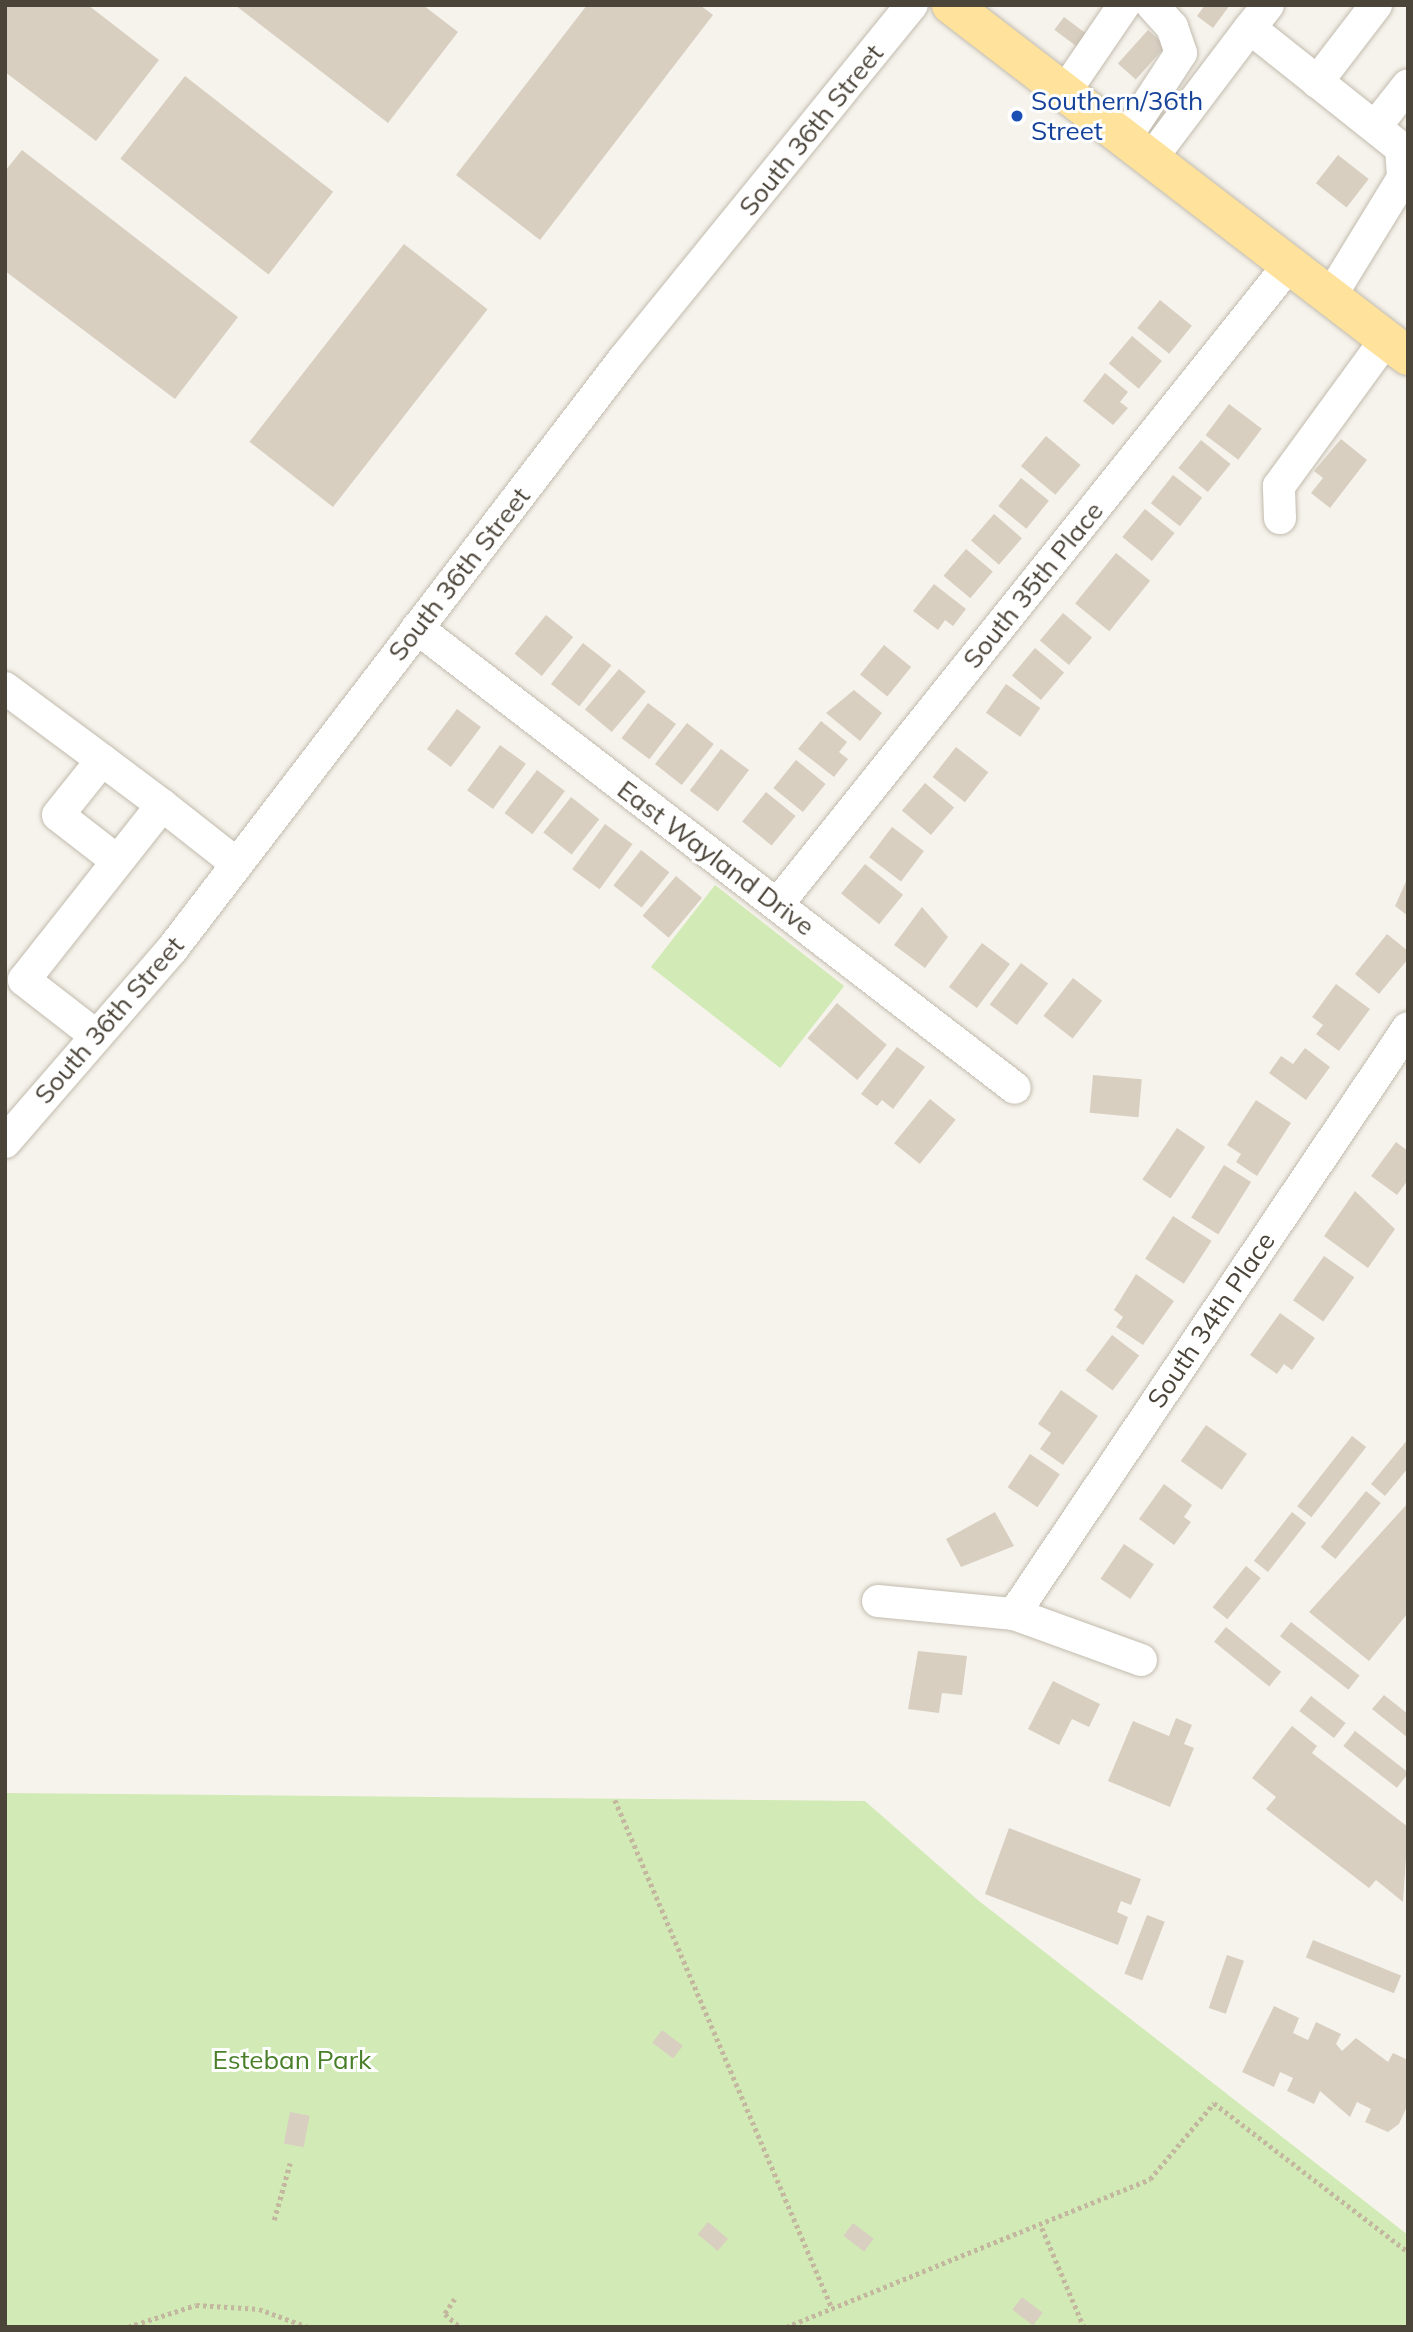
<!DOCTYPE html>
<style>
body{margin:0}
#map{position:relative;width:1413px;height:2332px;overflow:hidden;background:#f6f3ec;font-family:Mulish,sans-serif}
div>[style]{position:absolute}
[style*='--x']{left:calc(var(--x)*1px);top:calc(var(--y)*1px);width:calc(var(--w)*1px);rotate:calc(var(--a)*1deg)}
.green>*{inset:0;background:#d2eab5;transform-origin:0 0}
.building>*{inset:0;background:#d8cfc1;transform-origin:0 0}
.path>*{height:4.5px;margin-top:-2.25px;transform-origin:0;background:repeating-linear-gradient(90deg,#c4b79f 0 3.5px,transparent 0 7px)}
.roads{filter:drop-shadow(0 0 2px #c2bbae) drop-shadow(0 0 2px #c2bbae)}
.minor>*{height:32px;margin:-16px;padding:0 16px;transform-origin:16px;border-radius:16px;background:#fff}
.major>*{height:38px;margin:-19px;padding:0 19px;transform-origin:19px;border-radius:19px;background:#ffe39c}
.dots>*{width:19px;height:19px;translate:-50% -50%;box-sizing:border-box;border:4px solid #fff;border-radius:50%}
span{translate:-50% -50%;white-space:nowrap;text-align:center;line-height:1.15;-webkit-text-stroke:6px #fff;paint-order:stroke}
.transit-label{font-size:26px;color:#164399}
.left{translate:0 -50%;text-align:left}
.street-label{font-size:26px;color:#4b4439}
.park-label{font-size:26px;color:#4a7f2a}
.frame{position:absolute;inset:0;border:7px solid #4b4439;pointer-events:none}
</style>
<div id="map">
<div class="green">
<div style="left:715px;top:885px;width:164px;height:104px;rotate:38deg"></div>
<div style="clip-path:polygon(5px 1793px,865px 1801px,979px 1901px,1408px 2235px,1408px 2327px,5px 2327px)"></div>
</div>
<div class="building">
<div style="clip-path:polygon(5px 5px,88px 5px,159px 60px,96px 141px,5px 72px)"></div>
<div style="clip-path:polygon(235px 5px,423px 5px,458px 32px,388px 123px)"></div>
<div style="clip-path:polygon(587px 5px,700px 5px,713px 15px,540px 240px,456px 175px)"></div>
<div style="clip-path:polygon(1205px 5px,1230px 5px,1213px 28px,1197px 16px)"></div>
<div style="left:1064px;top:17px;width:35px;height:16px;rotate:37deg"></div>
<div style="left:1148px;top:30px;width:24px;height:45px;rotate:42deg"></div>
<div style="left:185px;top:76px;width:188px;height:105px;rotate:38deg"></div>
<div style="clip-path:polygon(22px 150px,238px 317px,175px 399px,5px 271px,5px 171px)"></div>
<div style="left:1338px;top:155px;width:39px;height:36px;rotate:38deg"></div>
<div style="left:404px;top:244px;width:106px;height:251px;rotate:38deg"></div>
<div style="left:1160px;top:300px;width:41px;height:36px;rotate:39deg"></div>
<div style="left:1132px;top:336px;width:39px;height:36px;rotate:40deg"></div>
<div style="clip-path:polygon(1105px 373px,1128px 392px,1120px 402px,1128px 408px,1113px 425px,1083px 401px)"></div>
<div style="left:1229px;top:404px;width:41px;height:39px;rotate:37deg"></div>
<div style="left:1046px;top:436px;width:45px;height:39px;rotate:40deg"></div>
<div style="clip-path:polygon(1341px 439px,1367px 460px,1330px 508px,1311px 493px,1323px 478px,1314px 471px)"></div>
<div style="left:1201px;top:440px;width:38px;height:36px;rotate:39deg"></div>
<div style="left:1173px;top:475px;width:37px;height:36px;rotate:38deg"></div>
<div style="left:1021px;top:478px;width:36px;height:36px;rotate:39deg"></div>
<div style="left:1145px;top:509px;width:38px;height:36px;rotate:39deg"></div>
<div style="left:994px;top:514px;width:37px;height:35px;rotate:41deg"></div>
<div style="left:966px;top:549px;width:35px;height:35px;rotate:40deg"></div>
<div style="left:1116px;top:553px;width:44px;height:65px;rotate:39deg"></div>
<div style="clip-path:polygon(934px 584px,966px 609px,953px 626px,945px 620px,938px 630px,913px 611px)"></div>
<div style="left:1063px;top:613px;width:38px;height:36px;rotate:40deg"></div>
<div style="left:546px;top:615px;width:35px;height:50px;rotate:39deg"></div>
<div style="left:583px;top:643px;width:36px;height:52px;rotate:38deg"></div>
<div style="left:884px;top:645px;width:35px;height:38px;rotate:39deg"></div>
<div style="left:1035px;top:648px;width:38px;height:36px;rotate:40deg"></div>
<div style="left:619px;top:669px;width:35px;height:53px;rotate:40deg"></div>
<div style="left:1006px;top:684px;width:42px;height:35px;rotate:35deg"></div>
<div style="clip-path:polygon(854px 690px,882px 713px,860px 741px,826px 713px)"></div>
<div style="left:648px;top:703px;width:35px;height:44px;rotate:37deg"></div>
<div style="left:457px;top:709px;width:30px;height:50px;rotate:37deg"></div>
<div style="clip-path:polygon(821px 721px,847px 742px,839px 752px,848px 759px,834px 777px,798px 749px)"></div>
<div style="left:687px;top:723px;width:34px;height:52px;rotate:38deg"></div>
<div style="left:500px;top:745px;width:32px;height:56px;rotate:36deg"></div>
<div style="left:956px;top:747px;width:41px;height:38px;rotate:38deg"></div>
<div style="left:721px;top:749px;width:35px;height:52px;rotate:37deg"></div>
<div style="left:796px;top:760px;width:38px;height:36px;rotate:39deg"></div>
<div style="left:537px;top:770px;width:35px;height:54px;rotate:37deg"></div>
<div style="left:925px;top:783px;width:38px;height:36px;rotate:40deg"></div>
<div style="left:766px;top:792px;width:38px;height:38px;rotate:39deg"></div>
<div style="left:571px;top:797px;width:36px;height:45px;rotate:38deg"></div>
<div style="left:605px;top:824px;width:34px;height:56px;rotate:36deg"></div>
<div style="left:892px;top:827px;width:40px;height:38px;rotate:37deg"></div>
<div style="left:641px;top:850px;width:36px;height:45px;rotate:38deg"></div>
<div style="left:865px;top:864px;width:49px;height:38px;rotate:39deg"></div>
<div style="left:676px;top:876px;width:34px;height:52px;rotate:40deg"></div>
<div style="clip-path:polygon(1408px 877px,1408px 916px,1395px 906px)"></div>
<div style="clip-path:polygon(922px 907px,948px 937px,925px 968px,894px 945px)"></div>
<div style="clip-path:polygon(1387px 934px,1408px 951px,1408px 959px,1379px 994px,1355px 974px)"></div>
<div style="left:982px;top:943px;width:35px;height:55px;rotate:37deg"></div>
<div style="left:1021px;top:963px;width:34px;height:52px;rotate:37deg"></div>
<div style="left:1073px;top:978px;width:37px;height:48px;rotate:38deg"></div>
<div style="clip-path:polygon(1336px 984px,1370px 1009px,1339px 1051px,1316px 1034px,1323px 1025px,1312px 1017px)"></div>
<div style="left:837px;top:1003px;width:65px;height:46px;rotate:40deg"></div>
<div style="clip-path:polygon(897px 1047px,925px 1067px,893px 1109px,882px 1100px,877px 1106px,861px 1094px)"></div>
<div style="clip-path:polygon(1305px 1048px,1330px 1067px,1306px 1100px,1269px 1073px,1281px 1056px,1293px 1064px)"></div>
<div style="left:1093px;top:1075px;width:49px;height:38px;rotate:5deg"></div>
<div style="left:930px;top:1099px;width:33px;height:57px;rotate:39deg"></div>
<div style="clip-path:polygon(1256px 1100px,1291px 1123px,1257px 1176px,1236px 1162px,1241px 1154px,1227px 1145px)"></div>
<div style="left:1177px;top:1128px;width:34px;height:62px;rotate:34deg"></div>
<div style="clip-path:polygon(1396px 1142px,1408px 1151px,1408px 1180px,1397px 1195px,1371px 1176px)"></div>
<div style="left:1224px;top:1165px;width:32px;height:62px;rotate:32deg"></div>
<div style="clip-path:polygon(1355px 1191px,1395px 1229px,1368px 1268px,1324px 1236px)"></div>
<div style="left:1173px;top:1216px;width:46px;height:51px;rotate:33deg"></div>
<div style="left:1324px;top:1256px;width:37px;height:54px;rotate:35deg"></div>
<div style="clip-path:polygon(1136px 1274px,1174px 1301px,1143px 1345px,1116px 1327px,1123px 1317px,1114px 1310px)"></div>
<div style="clip-path:polygon(1280px 1313px,1315px 1338px,1292px 1370px,1284px 1364px,1277px 1374px,1250px 1355px)"></div>
<div style="left:1112px;top:1335px;width:34px;height:44px;rotate:37deg"></div>
<div style="clip-path:polygon(1061px 1390px,1098px 1416px,1063px 1465px,1040px 1449px,1051px 1433px,1038px 1424px)"></div>
<div style="left:1206px;top:1425px;width:50px;height:44px;rotate:35deg"></div>
<div style="left:1352px;top:1436px;width:18px;height:89px;rotate:38deg"></div>
<div style="clip-path:polygon(1408px 1439px,1408px 1468px,1385px 1496px,1371px 1484px)"></div>
<div style="left:1030px;top:1454px;width:36px;height:40px;rotate:34deg"></div>
<div style="clip-path:polygon(1164px 1484px,1192px 1505px,1184px 1517px,1191px 1522px,1174px 1545px,1139px 1519px)"></div>
<div style="left:1366px;top:1491px;width:19px;height:72px;rotate:39deg"></div>
<div style="clip-path:polygon(1408px 1503px,1408px 1613px,1369px 1661px,1309px 1612px)"></div>
<div style="clip-path:polygon(995px 1512px,1014px 1546px,961px 1567px,946px 1539px)"></div>
<div style="left:1292px;top:1512px;width:18px;height:62px;rotate:38deg"></div>
<div style="left:1124px;top:1544px;width:36px;height:42px;rotate:34deg"></div>
<div style="left:1246px;top:1566px;width:19px;height:53px;rotate:39deg"></div>
<div style="left:1291px;top:1622px;width:87px;height:18px;rotate:38deg"></div>
<div style="left:1226px;top:1627px;width:71px;height:19px;rotate:39deg"></div>
<div style="clip-path:polygon(918px 1651px,967px 1656px,962px 1695px,942px 1693px,939px 1713px,908px 1709px)"></div>
<div style="clip-path:polygon(1053px 1681px,1100px 1704px,1089px 1727px,1072px 1719px,1059px 1745px,1028px 1729px)"></div>
<div style="clip-path:polygon(1384px 1695px,1408px 1714px,1408px 1738px,1372px 1709px)"></div>
<div style="left:1311px;top:1696px;width:44px;height:19px;rotate:38deg"></div>
<div style="clip-path:polygon(1176px 1718px,1192px 1725px,1184px 1744px,1194px 1748px,1170px 1807px,1108px 1781px,1133px 1721px,1169px 1736px)"></div>
<div style="clip-path:polygon(1292px 1726px,1317px 1746px,1312px 1753px,1408px 1827px,1403px 1902px,1376px 1880px,1369px 1888px,1266px 1809px,1276px 1797px,1252px 1778px)"></div>
<div style="left:1355px;top:1731px;width:68px;height:19px;rotate:38deg"></div>
<div style="clip-path:polygon(1009px 1828px,1141px 1879px,1131px 1905px,1121px 1901px,1117px 1912px,1128px 1917px,1118px 1945px,985px 1894px)"></div>
<div style="left:1147px;top:1915px;width:19px;height:63px;rotate:21deg"></div>
<div style="left:1313px;top:1940px;width:95px;height:19px;rotate:22deg"></div>
<div style="left:1227px;top:1955px;width:18px;height:56px;rotate:19deg"></div>
<div style="clip-path:polygon(1274px 2006px,1299px 2018px,1293px 2033px,1308px 2040px,1316px 2022px,1341px 2034px,1336px 2044px,1342px 2051px,1356px 2038px,1388px 2062px,1393px 2053px,1408px 2060px,1408px 2104px,1399px 2124px,1388px 2132px,1365px 2122px,1371px 2109px,1357px 2102px,1350px 2117px,1320px 2091px,1314px 2104px,1287px 2091px,1293px 2078px,1280px 2072px,1274px 2087px,1242px 2072px)"></div>
<div style="left:662px;top:2030px;width:26px;height:16px;rotate:37deg"></div>
<div style="left:290px;top:2112px;width:20px;height:32px;rotate:11deg"></div>
<div style="left:708px;top:2222px;width:26px;height:16px;rotate:40deg"></div>
<div style="left:853px;top:2223px;width:26px;height:16px;rotate:37deg"></div>
<div style="left:1022px;top:2297px;width:26px;height:16px;rotate:37deg"></div>
</div>
<div class="path">
<div style="--x:615;--y:1800;--w:552;--a:66.87"></div>
<div style="--x:274;--y:2220;--w:59;--a:-74.3"></div>
<div style="--x:1042;--y:2228;--w:108;--a:67"></div>
<div style="--x:455;--y:2299;--w:18;--a:124"></div>
<div style="--x:445;--y:2314;--w:20;--a:41"></div>
<div style="--x:128;--y:2327;--w:71;--a:-17.9"></div>
<div style="--x:196;--y:2305;--w:63;--a:3.6"></div>
<div style="--x:259;--y:2309;--w:52;--a:20.2"></div>
<div style="--x:786;--y:2327;--w:393;--a:-22.1"></div>
<div style="--x:1150;--y:2179;--w:99;--a:-49.9"></div>
<div style="--x:1214;--y:2103;--w:245;--a:37.5"></div>
</div>
<div class="roads">
<div class="minor">
<div style="--x:1250;--y:28;--w:29;--a:-52"></div>
<div style="--x:1317;--y:82;--w:97;--a:-52.5"></div>
<div style="--x:1064;--y:93;--w:107;--a:-55.7"></div>
<div style="--x:1375;--y:127;--w:53;--a:-51.8"></div>
<div style="--x:1124;--y:140;--w:104;--a:-56.8"></div>
<div style="--x:1181;--y:53;--w:28;--a:-109"></div>
<div style="--x:1172;--y:27;--w:30;--a:-132"></div>
<div style="--x:1150;--y:160;--w:166;--a:-52.9"></div>
<div style="--x:1250;--y:28;--w:193;--a:38.5"></div>
<div style="--x:1401;--y:148;--w:30;--a:86"></div>
<div style="--x:1403;--y:178;--w:140;--a:121.5"></div>
<div style="--x:1280;--y:518;--w:32;--a:-92"></div>
<div style="--x:1279;--y:486;--w:182;--a:-53.9"></div>
<div style="--x:417;--y:628;--w:754;--a:37.57"></div>
<div style="--x:5;--y:688;--w:121;--a:36.6"></div>
<div style="--x:116;--y:860;--w:73;--a:-142.2"></div>
<div style="--x:58;--y:815;--w:70;--a:-51.3"></div>
<div style="--x:102;--y:760;--w:75;--a:36.9"></div>
<div style="--x:777;--y:905;--w:820;--a:-51.34"></div>
<div style="--x:95;--y:1035;--w:90;--a:-142.2"></div>
<div style="--x:24;--y:980;--w:223;--a:-51.7"></div>
<div style="--x:162;--y:805;--w:95;--a:38.2"></div>
<div style="--x:5;--y:1142;--w:257;--a:-49.1"></div>
<div style="--x:173;--y:948;--w:740;--a:-52.57"></div>
<div style="--x:623;--y:360;--w:458;--a:-50.9"></div>
<div style="--x:878;--y:1601;--w:137;--a:5.5"></div>
<div style="--x:1014;--y:1614;--w:135;--a:19.9"></div>
<div style="--x:1014;--y:1614;--w:706;--a:-56.08"></div>
</div>
<div class="major">
<div style="--x:951;--y:5;--w:576;--a:37.53"></div>
</div>
</div>
<div class="dots">
<div style="left:1017px;top:116px;background:#1a4fb4"></div>
</div>
<div class="transit-label">
<span class="left" style="left:1031px;top:116px">Southern/36th<br>Street</span>
</div>
<div class="street-label">
<span style="left:811px;top:130px;rotate:-51deg">South 36th Street</span>
<span style="left:459px;top:574px;rotate:-52deg">South 36th Street</span>
<span style="left:1033px;top:585px;rotate:-51deg">South 35th Place</span>
<span style="left:716px;top:858px;rotate:37deg">East Wayland Drive</span>
<span style="left:109px;top:1020px;rotate:-49deg">South 36th Street</span>
<span style="left:1211px;top:1320px;rotate:-56deg">South 34th Place</span>
</div>
<div class="park-label">
<span style="left:292px;top:2060px">Esteban Park</span>
</div>
<div class="frame"></div>
</div>
